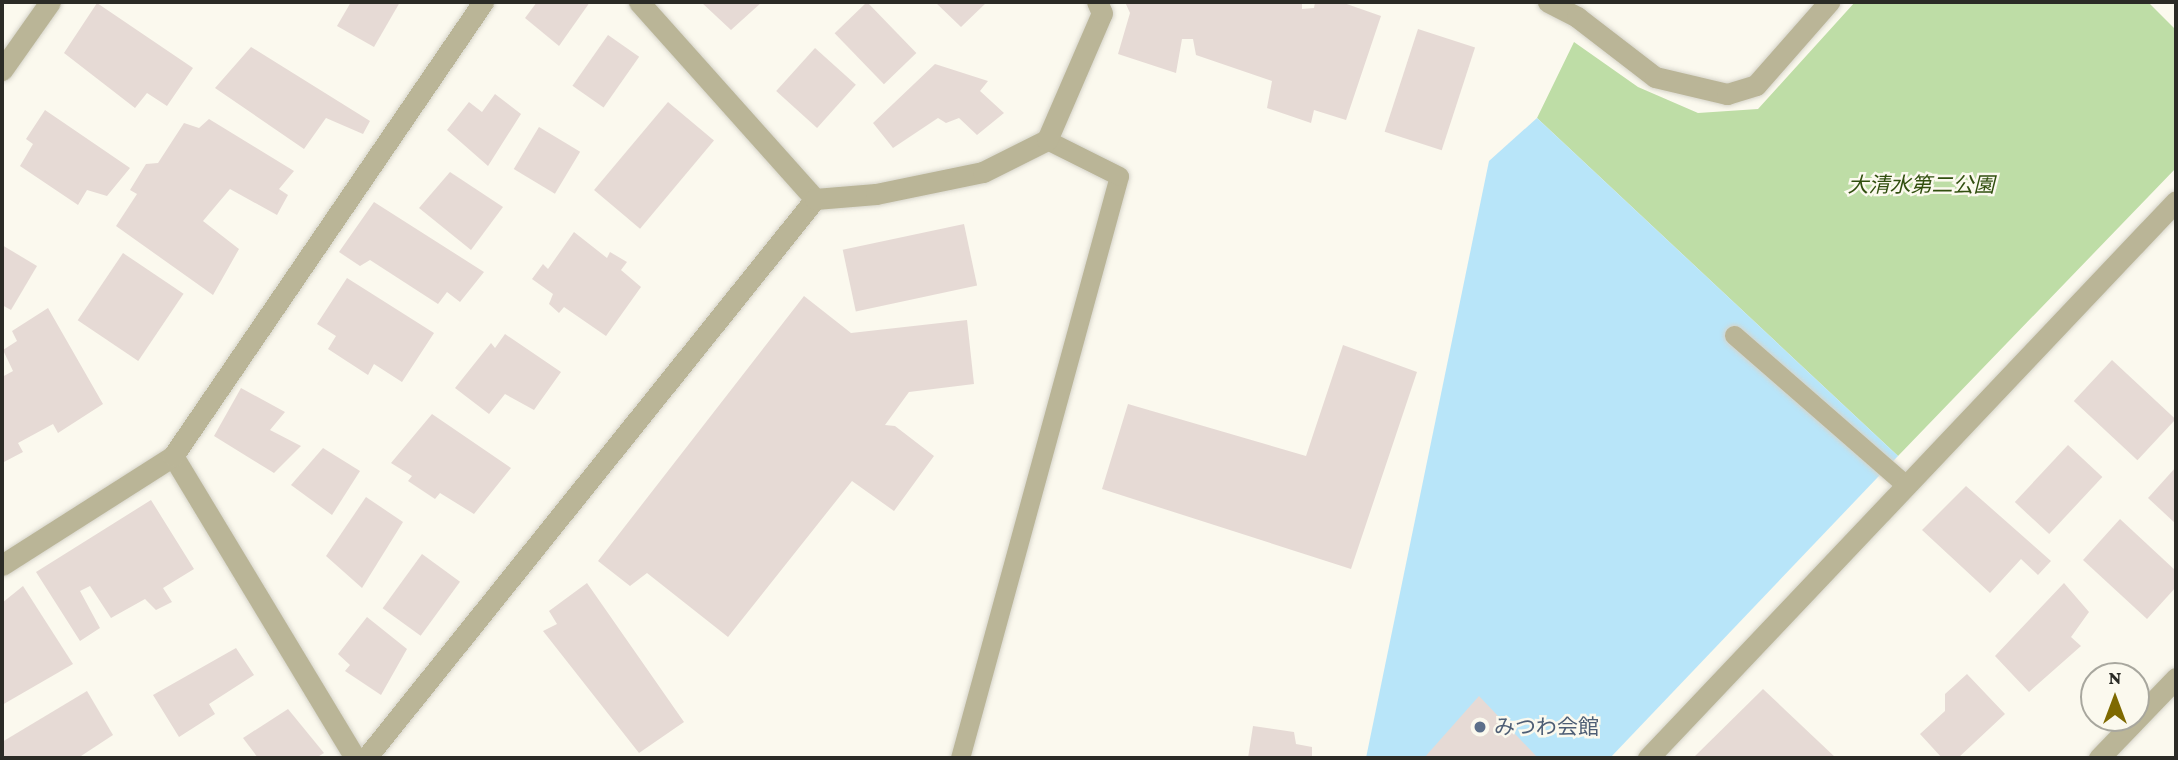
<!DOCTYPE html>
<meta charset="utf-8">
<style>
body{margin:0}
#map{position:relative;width:2178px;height:760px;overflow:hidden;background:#fbf9ee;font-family:"Crimson Pro","Noto Sans JP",serif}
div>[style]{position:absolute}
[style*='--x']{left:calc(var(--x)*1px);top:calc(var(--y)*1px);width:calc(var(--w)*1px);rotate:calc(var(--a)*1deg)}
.green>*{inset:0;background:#bedda6}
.water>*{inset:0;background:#b8e5f9}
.building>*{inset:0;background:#e6dad5;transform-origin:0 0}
.roads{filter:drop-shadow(0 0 2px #d6d4ca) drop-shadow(0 0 2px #d6d4ca)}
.lane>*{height:19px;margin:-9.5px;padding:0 9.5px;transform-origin:9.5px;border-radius:9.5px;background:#bab597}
.street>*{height:21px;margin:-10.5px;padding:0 10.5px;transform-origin:10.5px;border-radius:10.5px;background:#bab597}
.dots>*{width:19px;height:19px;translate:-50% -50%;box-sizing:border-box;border:4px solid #fbf9ee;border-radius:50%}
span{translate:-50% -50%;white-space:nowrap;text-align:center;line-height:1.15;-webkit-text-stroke:5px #fbf9ee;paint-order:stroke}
.park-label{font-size:21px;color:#314f0f;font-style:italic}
.service-label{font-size:21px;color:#4e5e75}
.left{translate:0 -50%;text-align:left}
.frame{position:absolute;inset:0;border:4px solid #2b2b26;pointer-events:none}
.north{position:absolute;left:2080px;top:662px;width:70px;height:70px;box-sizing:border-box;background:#fbf9ee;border:2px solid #a8a79e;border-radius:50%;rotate:0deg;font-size:19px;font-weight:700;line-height:28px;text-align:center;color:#2b2b26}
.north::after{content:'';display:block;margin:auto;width:24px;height:32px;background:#7e6900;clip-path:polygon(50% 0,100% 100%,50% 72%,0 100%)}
</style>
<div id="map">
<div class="green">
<div style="clip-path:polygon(1855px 2px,2148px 2px,2176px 30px,2176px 168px,1898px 456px,1537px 118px,1574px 42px,1638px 87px,1698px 113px,1758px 109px)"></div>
</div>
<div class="water">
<div style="clip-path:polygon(1537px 118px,1898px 456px,1610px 758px,1366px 758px,1489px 161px)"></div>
</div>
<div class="building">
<div style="clip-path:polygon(351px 2px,400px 2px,374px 47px,337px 26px)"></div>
<div style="clip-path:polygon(537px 2px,590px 2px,559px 46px,525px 18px)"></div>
<div style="clip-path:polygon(701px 2px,762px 2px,731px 30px)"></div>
<div style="left:867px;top:2px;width:71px;height:45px;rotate:46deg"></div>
<div style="clip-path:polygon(935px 2px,987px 2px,961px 27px)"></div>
<div style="clip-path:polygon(1125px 2px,1302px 2px,1302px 9px,1314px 8px,1315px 2px,1341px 2px,1381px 16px,1346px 120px,1314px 110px,1311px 123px,1267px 108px,1272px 81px,1196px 55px,1193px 39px,1182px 39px,1176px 73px,1118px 54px,1130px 13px)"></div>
<div style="clip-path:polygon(97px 3px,193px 68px,167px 106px,147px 93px,135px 108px,64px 53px)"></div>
<div style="left:1418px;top:29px;width:60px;height:108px;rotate:18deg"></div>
<div style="left:608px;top:35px;width:38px;height:62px;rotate:35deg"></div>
<div style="clip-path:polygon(251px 47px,370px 121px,363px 134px,326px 118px,304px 149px,215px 88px)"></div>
<div style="left:815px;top:48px;width:55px;height:58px;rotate:42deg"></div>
<div style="clip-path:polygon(935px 64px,988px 81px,980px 91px,1004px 113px,977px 135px,959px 118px,946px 123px,938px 118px,893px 148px,873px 123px)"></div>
<div style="clip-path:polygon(495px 94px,521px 114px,488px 166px,447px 130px,469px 102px,482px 112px)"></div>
<div style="left:668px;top:102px;width:60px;height:115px;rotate:40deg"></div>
<div style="clip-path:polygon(45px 110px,130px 168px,107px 196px,87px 190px,78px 205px,20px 166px,33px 144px,26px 139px)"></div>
<div style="clip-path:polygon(209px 119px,294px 171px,279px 189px,288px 195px,277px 215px,230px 189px,203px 221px,239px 249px,213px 295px,116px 226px,137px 194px,130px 190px,146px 164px,158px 163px,184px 123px,199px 128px)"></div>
<div style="left:539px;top:127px;width:48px;height:49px;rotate:31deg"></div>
<div style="clip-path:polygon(450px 172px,503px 207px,471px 250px,419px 208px)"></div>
<div style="clip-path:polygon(374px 202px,484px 272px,460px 302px,447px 292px,438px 304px,370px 260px,360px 266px,339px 252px)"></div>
<div style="left:964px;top:224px;width:63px;height:124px;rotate:78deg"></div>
<div style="clip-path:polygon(574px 232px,607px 258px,610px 252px,627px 262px,621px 270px,641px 287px,606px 336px,564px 307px,559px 313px,549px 304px,553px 294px,532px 279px,543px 264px,548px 269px)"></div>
<div style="clip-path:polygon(2px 245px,37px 266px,11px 310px,2px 305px)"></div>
<div style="left:123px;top:253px;width:73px;height:81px;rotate:34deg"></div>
<div style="clip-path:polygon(347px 278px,434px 333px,402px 382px,374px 364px,368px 375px,328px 349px,336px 336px,317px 324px)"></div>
<div style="clip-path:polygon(804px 296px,851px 333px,967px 320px,974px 384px,909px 392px,885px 425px,895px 426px,934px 456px,894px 511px,852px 481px,728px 637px,647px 573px,630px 586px,598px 561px)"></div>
<div style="clip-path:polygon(48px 308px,103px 404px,58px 433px,53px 424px,18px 443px,23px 452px,2px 463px,2px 377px,13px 371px,3px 350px,17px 341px,12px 331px)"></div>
<div style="clip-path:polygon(505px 334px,561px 372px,534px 410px,505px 394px,489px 414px,455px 388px,491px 343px,495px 348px)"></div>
<div style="clip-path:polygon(1343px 345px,1417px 372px,1351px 569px,1102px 489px,1128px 404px,1306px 456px)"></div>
<div style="left:2112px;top:360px;width:87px;height:56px;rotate:43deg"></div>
<div style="clip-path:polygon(241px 388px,285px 412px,270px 430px,301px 446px,274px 473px,214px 436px)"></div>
<div style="clip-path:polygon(432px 414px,511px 468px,474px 514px,440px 493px,435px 499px,408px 481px,412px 476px,391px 463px)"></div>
<div style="left:2068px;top:445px;width:47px;height:78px;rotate:43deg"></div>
<div style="clip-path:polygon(323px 448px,360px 471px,332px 515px,291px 485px)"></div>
<div style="clip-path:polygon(2176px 467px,2176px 524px,2148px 498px)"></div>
<div style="clip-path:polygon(1966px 486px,2051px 561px,2038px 575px,2021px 559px,1990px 593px,1922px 530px)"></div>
<div style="clip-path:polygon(366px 497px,403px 522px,362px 588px,326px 556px)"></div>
<div style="clip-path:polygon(151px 500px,194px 569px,163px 588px,172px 602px,156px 610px,145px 599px,111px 618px,90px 586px,80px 591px,100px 628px,80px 641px,36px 572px)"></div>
<div style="clip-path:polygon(2120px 519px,2176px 571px,2176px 587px,2147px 619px,2083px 560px)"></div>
<div style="left:422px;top:554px;width:47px;height:67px;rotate:36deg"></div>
<div style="clip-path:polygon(587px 583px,684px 722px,639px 753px,543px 631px,557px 624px,549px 611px)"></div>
<div style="clip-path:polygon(2064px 583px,2089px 612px,2071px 637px,2081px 646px,2029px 692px,1995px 656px)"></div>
<div style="clip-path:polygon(23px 586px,73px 664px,2px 705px,2px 603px)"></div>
<div style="clip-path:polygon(367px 617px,407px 649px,381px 695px,345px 671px,350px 665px,338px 654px)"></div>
<div style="clip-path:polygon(236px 648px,254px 675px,209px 704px,215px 714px,179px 737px,153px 695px)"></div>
<div style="clip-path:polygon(1967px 674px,2005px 714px,1958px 758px,1942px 758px,1920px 734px,1945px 711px,1945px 694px)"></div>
<div style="clip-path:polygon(1763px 689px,1836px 758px,1693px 758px)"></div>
<div style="clip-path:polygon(87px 691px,113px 735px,78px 758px,2px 758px,2px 742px)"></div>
<div style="clip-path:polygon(1479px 696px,1538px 758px,1424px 758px)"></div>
<div style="clip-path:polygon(288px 709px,324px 753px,316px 758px,258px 758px,243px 738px)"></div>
<div style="clip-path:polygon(1253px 726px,1294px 732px,1296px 744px,1312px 747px,1312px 758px,1248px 758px)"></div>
</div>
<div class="roads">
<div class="lane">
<div style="--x:1734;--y:335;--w:227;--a:41.1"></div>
<div style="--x:960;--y:758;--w:603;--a:-74.72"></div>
<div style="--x:1119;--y:176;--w:80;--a:-153.4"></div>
</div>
<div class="street">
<div style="--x:639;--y:2;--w:264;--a:48.2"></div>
<div style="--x:1548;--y:2;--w:33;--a:27"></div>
<div style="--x:1577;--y:17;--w:98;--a:37.6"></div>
<div style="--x:1655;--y:77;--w:74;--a:13.3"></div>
<div style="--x:1727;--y:94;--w:30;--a:-17"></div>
<div style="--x:1756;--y:85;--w:111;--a:-48.7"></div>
<div style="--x:2;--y:70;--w:83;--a:-54.8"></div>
<div style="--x:173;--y:456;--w:353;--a:58.9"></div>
<div style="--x:2;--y:565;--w:203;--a:-32.5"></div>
<div style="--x:173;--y:456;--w:550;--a:-55.67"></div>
<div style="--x:366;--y:758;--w:717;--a:-51.23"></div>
<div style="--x:815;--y:199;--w:61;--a:-4.7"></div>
<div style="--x:876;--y:194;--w:109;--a:-11.6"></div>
<div style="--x:983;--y:172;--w:72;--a:-26.6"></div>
<div style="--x:1047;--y:140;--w:138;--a:-66.6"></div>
<div style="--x:1102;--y:13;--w:12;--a:-114"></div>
<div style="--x:1648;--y:758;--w:767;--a:-46.53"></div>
<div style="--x:2099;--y:758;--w:111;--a:-46.1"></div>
</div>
</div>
<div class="dots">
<div style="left:1480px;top:727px;background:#5c6f8a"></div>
</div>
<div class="park-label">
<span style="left:1921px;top:185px">大清水第二公園</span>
</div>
<div class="service-label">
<span class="left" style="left:1494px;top:727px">みつわ会館</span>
</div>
<div class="frame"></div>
<div class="north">N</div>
</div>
